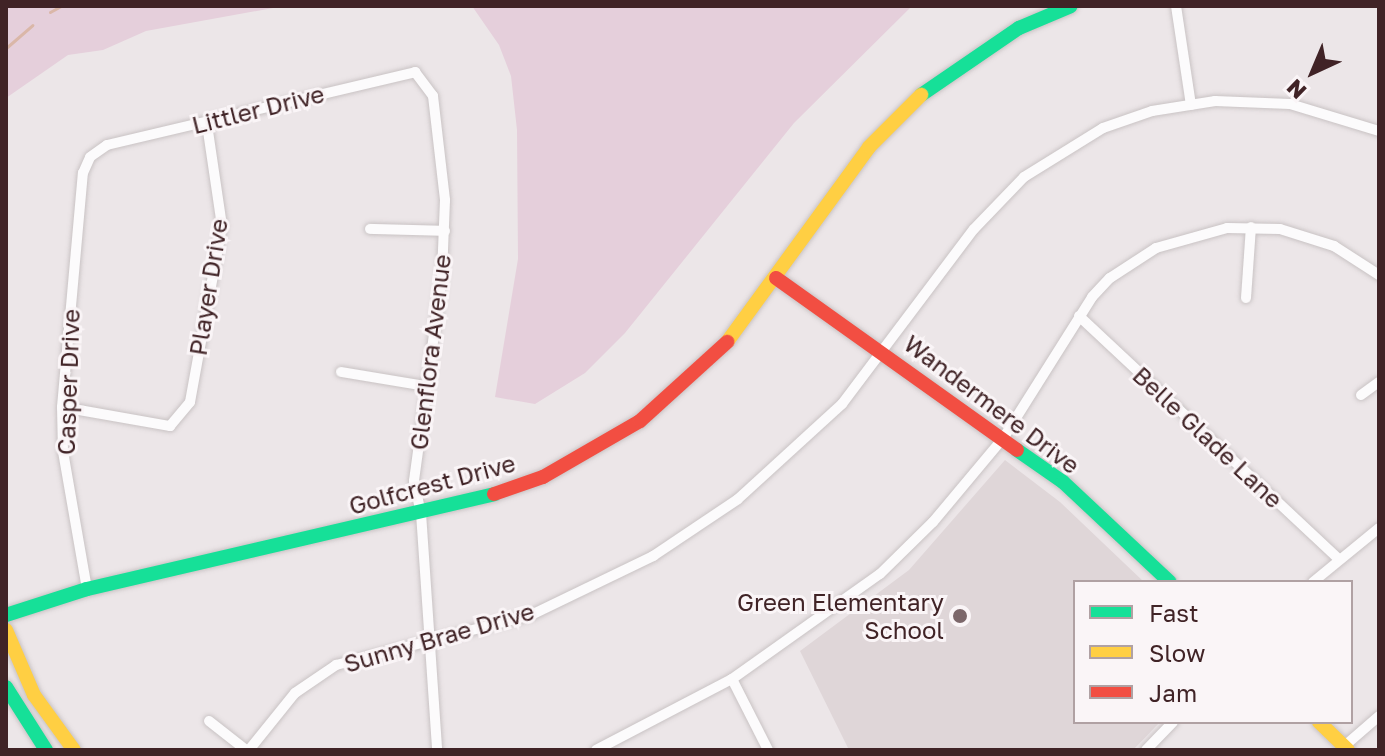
<!DOCTYPE html>
<style>
body{margin:0}
#map{position:relative;width:1385px;height:756px;overflow:hidden;background:#ece6e8;font-family:"Golos Text",sans-serif}
div>[style]{position:absolute}
[style*='--x']{left:calc(var(--x)*1px);top:calc(var(--y)*1px);width:calc(var(--w)*1px);rotate:calc(var(--a)*1deg)}
.built>*{inset:0;background:#dfd6d8}
.green>*{inset:0;background:#e5cfdb}
.stream>*{height:3px;margin:-1.5px;padding:0 1.5px;transform-origin:1.5px;border-radius:1.5px;background:#dab7a8}
.roads{filter:drop-shadow(0 0 2px #c9c3c4) drop-shadow(0 0 2px #c9c3c4)}
.street>*{height:10px;margin:-5px;padding:0 5px;transform-origin:5px;border-radius:5px;background:#fcfbfc}
.fast>*{height:14px;margin:-7px;padding:0 7px;transform-origin:7px;border-radius:7px;background:#16e098}
.slow>*{height:14px;margin:-7px;padding:0 7px;transform-origin:7px;border-radius:7px;background:#ffcf43}
.jam>*{height:14px;margin:-7px;padding:0 7px;transform-origin:7px;border-radius:7px;background:#f24e42}
.dots>*{width:22px;height:22px;translate:-50% -50%;box-sizing:border-box;border:4px solid #faf5f7;border-radius:50%}
span{translate:-50% -50%;white-space:nowrap;text-align:center;line-height:1.15;-webkit-text-stroke:6px #faf5f7;paint-order:stroke}
.street-label{font-size:24px;color:#402326}
.poi-label{font-size:24px;color:#402326}
.right{translate:-100% -50%;text-align:right}
.frame{position:absolute;inset:0;border:8px solid #402326;pointer-events:none}
.legend{position:absolute;left:1073px;top:580px;width:280px;height:144px;box-sizing:border-box;background:#faf5f7;border:2px solid #b0a1a3;margin:0;padding:10px 14px;list-style:none;font-size:24px;color:#402326}
.legend li{display:flex;align-items:center;gap:16px;height:40px}
.legend b{width:40px;border:2px solid #b0a1a3}
.north{position:absolute;left:1273px;top:32px;width:80px;height:80px;-webkit-text-stroke:6px #faf5f7;paint-order:stroke;rotate:224deg;font-size:22px;font-weight:700;line-height:32px;text-align:center;color:#402326}
.north::after{content:'';display:block;margin:auto;width:28px;height:36px;background:#402326;clip-path:polygon(50% 0,100% 100%,50% 72%,0 100%)}
</style>
<div id="map">
<div class="built">
<div style="clip-path:polygon(1005px 460px,1060px 502px,1144px 582px,1075px 582px,1075px 722px,1160px 722px,1133px 750px,849px 750px,800px 651px,909px 570px)"></div>
</div>
<div class="green">
<div style="clip-path:polygon(6px 6px,284px 6px,146px 31px,103px 50px,68px 55px,6px 98px)"></div>
<div style="clip-path:polygon(472px 6px,912px 6px,794px 123px,625px 333px,585px 373px,535px 404px,495px 397px,518px 259px,517px 130px,511px 76px,499px 45px)"></div>
</div>
<div class="stream">
<div style="--x:50;--y:12;--w:13;--a:-29"></div>
<div style="--x:6;--y:48;--w:35;--a:-41"></div>
</div>
<div class="roads">
<div class="street">
<div style="--x:1176;--y:6;--w:100;--a:81.4"></div>
<div style="--x:370;--y:229;--w:75;--a:1.5"></div>
<div style="--x:1246;--y:298;--w:71;--a:-86"></div>
<div style="--x:1079;--y:316;--w:354;--a:43.1"></div>
<div style="--x:341;--y:372;--w:86;--a:9.4"></div>
<div style="--x:1361;--y:395;--w:22;--a:-36"></div>
<div style="--x:62;--y:407;--w:110;--a:10"></div>
<div style="--x:170;--y:426;--w:31;--a:-50"></div>
<div style="--x:190;--y:402;--w:179;--a:-79.7"></div>
<div style="--x:222;--y:226;--w:103;--a:-98.4"></div>
<div style="--x:1313;--y:582;--w:85;--a:-39.3"></div>
<div style="--x:87;--y:589;--w:140;--a:-99.9"></div>
<div style="--x:63;--y:451;--w:44;--a:-91.3"></div>
<div style="--x:62;--y:407;--w:235;--a:-84.9"></div>
<div style="--x:83;--y:173;--w:17;--a:-66"></div>
<div style="--x:90;--y:157;--w:21;--a:-35"></div>
<div style="--x:107;--y:145;--w:317;--a:-13.3"></div>
<div style="--x:415;--y:72;--w:30;--a:53"></div>
<div style="--x:433;--y:96;--w:105;--a:83.4"></div>
<div style="--x:445;--y:200;--w:76;--a:92.3"></div>
<div style="--x:442;--y:276;--w:207;--a:97.8"></div>
<div style="--x:414;--y:481;--w:33;--a:78"></div>
<div style="--x:421;--y:513;--w:238;--a:86.1"></div>
<div style="--x:732;--y:679;--w:80;--a:63.1"></div>
<div style="--x:209;--y:721;--w:47;--a:38.1"></div>
<div style="--x:1341;--y:749;--w:50;--a:-41"></div>
<div style="--x:249;--y:750;--w:73;--a:-51.1"></div>
<div style="--x:295;--y:693;--w:50;--a:-34.3"></div>
<div style="--x:336;--y:665;--w:201;--a:-14.4"></div>
<div style="--x:531;--y:615;--w:136;--a:-25.8"></div>
<div style="--x:653;--y:556;--w:102;--a:-33.8"></div>
<div style="--x:738;--y:499;--w:141;--a:-42.4"></div>
<div style="--x:842;--y:404;--w:219;--a:-53"></div>
<div style="--x:974;--y:229;--w:72;--a:-46.1"></div>
<div style="--x:1024;--y:177;--w:93;--a:-31.8"></div>
<div style="--x:1103;--y:128;--w:52;--a:-19.1"></div>
<div style="--x:1152;--y:111;--w:64;--a:-9"></div>
<div style="--x:1215;--y:101;--w:75;--a:2.3"></div>
<div style="--x:1290;--y:104;--w:93;--a:16.9"></div>
<div style="--x:596;--y:750;--w:153;--a:-27.6"></div>
<div style="--x:732;--y:679;--w:181;--a:-35.4"></div>
<div style="--x:880;--y:574;--w:74;--a:-44.5"></div>
<div style="--x:933;--y:522;--w:111;--a:-50.1"></div>
<div style="--x:1004;--y:437;--w:165;--a:-57.8"></div>
<div style="--x:1092;--y:297;--w:26;--a:-47"></div>
<div style="--x:1110;--y:278;--w:55;--a:-33.1"></div>
<div style="--x:1156;--y:248;--w:74;--a:-15.7"></div>
<div style="--x:1227;--y:228;--w:53;--a:1.1"></div>
<div style="--x:1280;--y:229;--w:57;--a:17.5"></div>
<div style="--x:1334;--y:246;--w:54;--a:32.8"></div>
<div style="--x:1146;--y:750;--w:39;--a:-46"></div>
</div>
<div class="fast">
<div style="--x:921;--y:95;--w:119;--a:-34.4"></div>
<div style="--x:1019;--y:28;--w:56;--a:-22.9"></div>
<div style="--x:1017;--y:450;--w:56;--a:34.8"></div>
<div style="--x:1063;--y:482;--w:146;--a:43.1"></div>
<div style="--x:6;--y:615;--w:85;--a:-17.8"></div>
<div style="--x:87;--y:589;--w:418;--a:-13.1"></div>
<div style="--x:6;--y:687;--w:75;--a:57.6"></div>
</div>
<div class="slow">
<div style="--x:727;--y:342;--w:241;--a:-53.9"></div>
<div style="--x:869;--y:147;--w:74;--a:-45"></div>
<div style="--x:6;--y:630;--w:71;--a:66.7"></div>
<div style="--x:34;--y:695;--w:68;--a:54"></div>
<div style="--x:1319;--y:722;--w:40;--a:44"></div>
</div>
<div class="jam">
<div style="--x:776;--y:278;--w:296;--a:35.5"></div>
<div style="--x:494;--y:494;--w:52;--a:-19.1"></div>
<div style="--x:543;--y:477;--w:112;--a:-30"></div>
<div style="--x:640;--y:421;--w:118;--a:-42.2"></div>
</div>
</div>
<div class="dots">
<div style="left:960px;top:616px;background:#7c676a"></div>
</div>
<div class="street-label">
<span style="left:258px;top:109px;rotate:-14deg">Littler Drive</span>
<span style="left:208px;top:287px;rotate:-81deg">Player Drive</span>
<span style="left:430px;top:352px;rotate:-83deg">Glenflora Avenue</span>
<span style="left:68px;top:382px;rotate:-88deg">Casper Drive</span>
<span style="left:992px;top:404px;rotate:37deg">Wandermere Drive</span>
<span style="left:1208px;top:437px;rotate:43deg">Belle Glade Lane</span>
<span style="left:432px;top:484px;rotate:-15deg">Golfcrest Drive</span>
<span style="left:439px;top:637px;rotate:-16deg">Sunny Brae Drive</span>
</div>
<div class="poi-label">
<span class="right" style="left:944px;top:616px">Green Elementary<br>School</span>
</div>
<div class="frame"></div>
<ul class="legend">
<li><b style="height:10px;background:#16e098"></b>Fast</li>
<li><b style="height:10px;background:#ffcf43"></b>Slow</li>
<li><b style="height:10px;background:#f24e42"></b>Jam</li>
</ul>
<div class="north">N</div>
</div>
